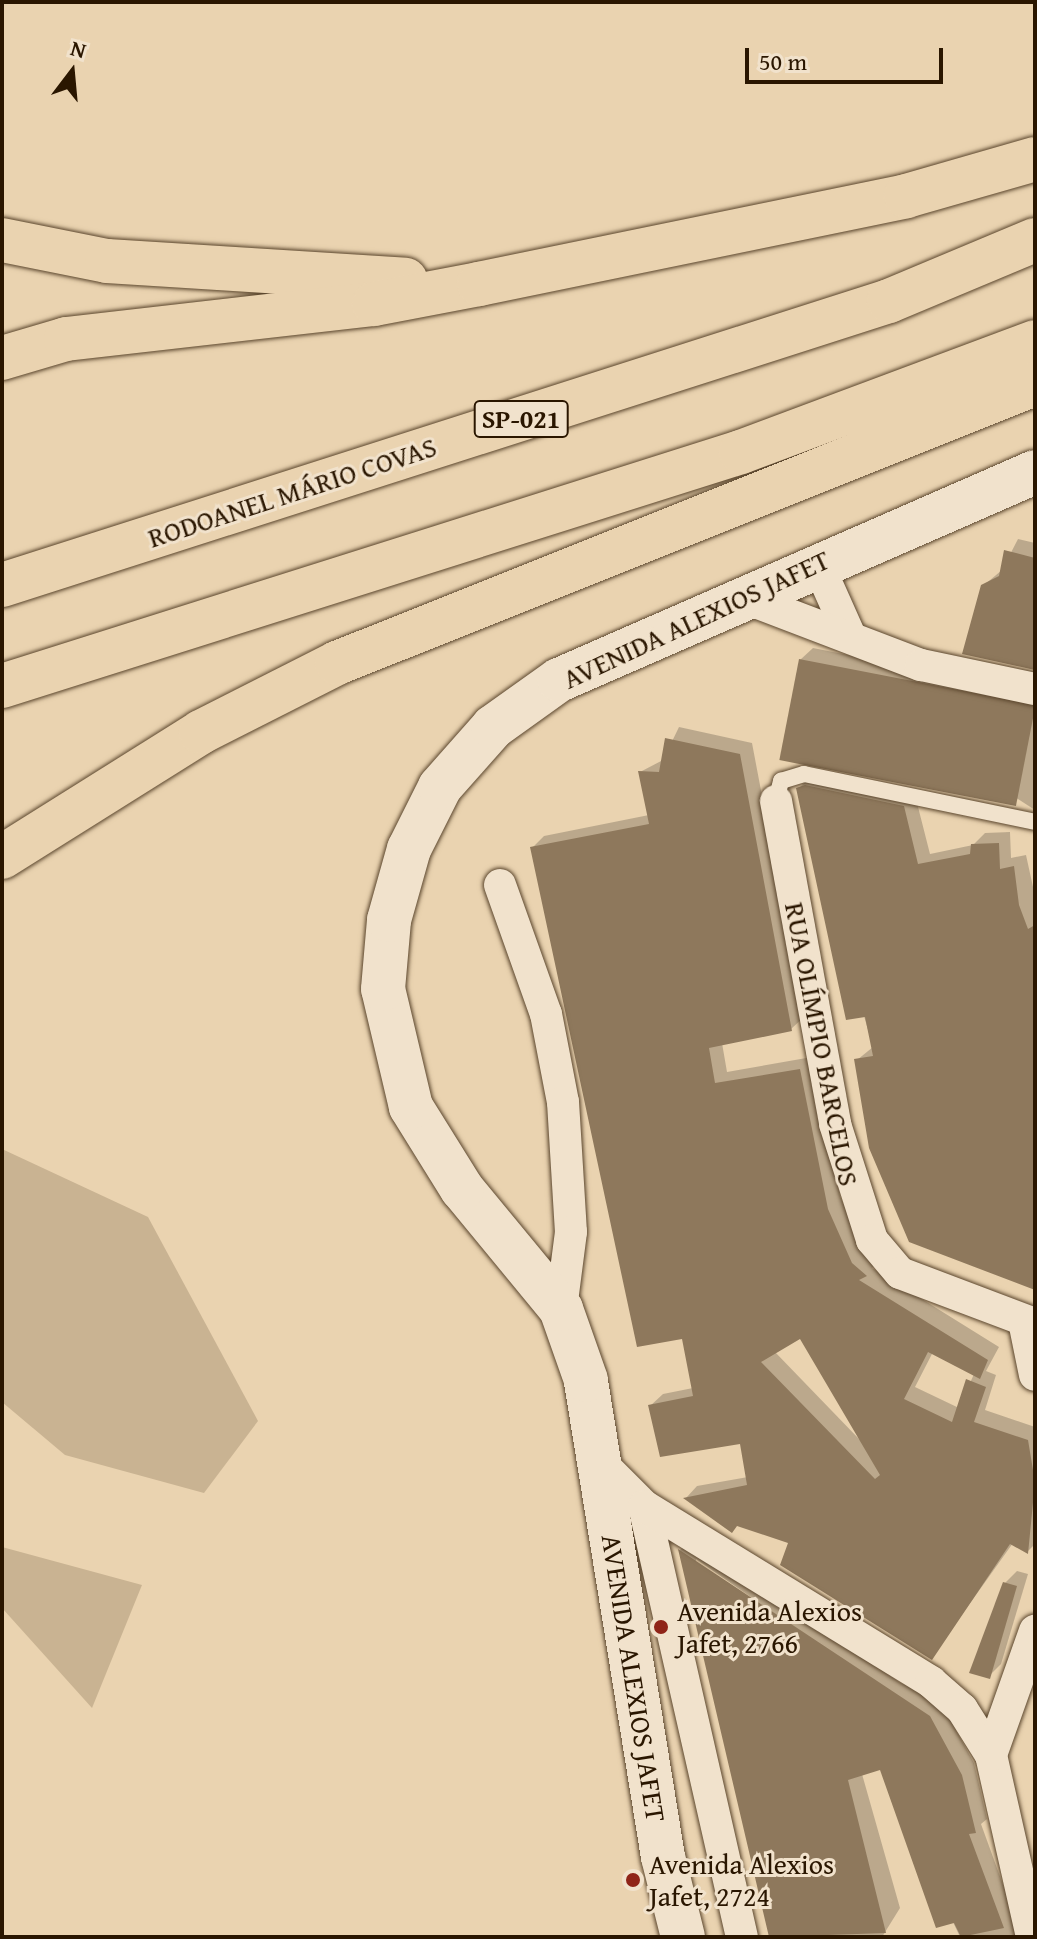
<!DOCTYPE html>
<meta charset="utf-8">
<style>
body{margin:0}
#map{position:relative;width:1037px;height:1939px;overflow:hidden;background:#ead3b0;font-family:"Gentium Book Plus",serif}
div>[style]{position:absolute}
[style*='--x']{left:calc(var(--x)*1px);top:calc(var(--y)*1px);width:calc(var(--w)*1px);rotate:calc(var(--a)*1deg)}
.green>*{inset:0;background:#c9b392}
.shadow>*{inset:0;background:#0003}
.building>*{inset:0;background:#8e785c;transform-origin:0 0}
.roads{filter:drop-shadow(0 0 2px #5a452c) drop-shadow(0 0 2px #5a452c)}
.lane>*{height:16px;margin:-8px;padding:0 8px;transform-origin:8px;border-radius:8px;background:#f1e2cc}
.street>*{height:32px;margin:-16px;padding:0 16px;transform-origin:16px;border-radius:16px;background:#f1e2cc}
.secondary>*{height:44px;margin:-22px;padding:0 22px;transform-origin:22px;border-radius:22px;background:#f1e2cc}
.highway>*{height:44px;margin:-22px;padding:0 22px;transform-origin:22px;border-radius:22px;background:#ead3b0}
.dots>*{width:22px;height:22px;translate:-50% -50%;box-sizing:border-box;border:4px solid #f1e2cc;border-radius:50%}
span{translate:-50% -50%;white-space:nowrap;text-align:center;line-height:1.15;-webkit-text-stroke:6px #f1e2cc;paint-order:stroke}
.shield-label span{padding:2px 6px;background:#f1e2cc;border:2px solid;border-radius:6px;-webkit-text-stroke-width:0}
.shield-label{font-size:26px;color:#2a1600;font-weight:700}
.street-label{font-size:28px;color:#2a1600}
.poi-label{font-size:28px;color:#2a1600}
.left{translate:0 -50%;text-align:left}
.frame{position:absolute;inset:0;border:4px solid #2a1600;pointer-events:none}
.north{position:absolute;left:32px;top:32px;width:80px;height:80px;-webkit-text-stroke:6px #f1e2cc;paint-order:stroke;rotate:16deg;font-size:22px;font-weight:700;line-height:32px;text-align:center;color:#2a1600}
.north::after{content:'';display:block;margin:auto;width:28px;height:36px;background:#2a1600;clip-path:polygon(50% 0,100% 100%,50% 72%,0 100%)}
.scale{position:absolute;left:745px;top:48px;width:198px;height:36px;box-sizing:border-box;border:4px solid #2a1600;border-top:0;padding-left:10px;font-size:24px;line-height:28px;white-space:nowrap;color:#2a1600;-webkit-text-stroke:6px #f1e2cc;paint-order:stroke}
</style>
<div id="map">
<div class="green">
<div style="clip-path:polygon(2px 1149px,148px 1217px,258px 1421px,204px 1493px,65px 1455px,2px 1402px)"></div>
<div style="clip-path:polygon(2px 1547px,142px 1585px,92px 1708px,2px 1608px)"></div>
</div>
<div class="shadow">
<div style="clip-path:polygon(1018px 539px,1035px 543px,1035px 670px,983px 586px,1002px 570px)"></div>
<div style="clip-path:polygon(813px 648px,1035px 692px,1035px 810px,800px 660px)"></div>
<div style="clip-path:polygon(evenodd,679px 727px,752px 743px,804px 1017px,791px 1029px,722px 1043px,727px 1072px,812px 1057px,840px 1196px,863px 1250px,877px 1263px,872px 1268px,999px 1347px,986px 1371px,996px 1375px,985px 1410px,1035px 1427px,1035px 1544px,1028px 1551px,1013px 1543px,931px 1658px,791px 1541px,686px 1498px,697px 1486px,748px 1477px,742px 1441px,650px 1406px,663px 1394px,693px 1388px,684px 1336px,532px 848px,544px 836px,649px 815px,640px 772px,663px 760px,679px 727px,801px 1337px,860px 1440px,775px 1352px,801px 1337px,679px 727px,933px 1352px,974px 1374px,959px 1408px,915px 1387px,933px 1352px)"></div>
<div style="clip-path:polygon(810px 777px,915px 795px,930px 854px,973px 845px,985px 833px,1010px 832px,1011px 858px,1026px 855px,1035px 896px,1035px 1286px,857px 1060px,873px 1047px,798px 789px)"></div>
<div style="clip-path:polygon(evenodd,692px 1538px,899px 1682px,941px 1703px,974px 1763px,987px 1819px,981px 1824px,1022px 1937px,960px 1937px,881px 1768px,862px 1774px,900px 1908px,882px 1937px,770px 1937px,680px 1550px,692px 1538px,696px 1559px,896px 1698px,696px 1564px,696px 1559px)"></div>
<div style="clip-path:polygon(1017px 1571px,1028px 1574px,1001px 1664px,989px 1676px,1005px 1583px)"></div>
</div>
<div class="building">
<div style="clip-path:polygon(1004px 550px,1035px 558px,1035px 670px,962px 654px,981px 585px,999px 576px)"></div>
<div style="left:799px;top:659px;width:241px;height:103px;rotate:11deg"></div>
<div style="clip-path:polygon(evenodd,665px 738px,740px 754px,792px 1031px,709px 1048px,715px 1083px,800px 1069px,828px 1209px,852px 1263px,867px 1276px,859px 1280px,988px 1360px,980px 1379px,928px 1352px,904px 1399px,952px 1422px,966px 1379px,986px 1387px,974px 1422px,1028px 1440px,1035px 1482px,1028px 1554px,1010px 1544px,932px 1660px,780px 1565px,788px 1543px,737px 1526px,732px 1533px,683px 1498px,747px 1485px,740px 1444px,660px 1457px,648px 1405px,693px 1396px,682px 1339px,637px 1347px,530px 847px,649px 824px,638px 771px,659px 772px,665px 738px,800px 1339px,880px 1475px,875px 1479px,761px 1362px,800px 1339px)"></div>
<div style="clip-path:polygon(805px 785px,904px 806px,918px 864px,970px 854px,971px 844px,999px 843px,1000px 869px,1014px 866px,1019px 905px,1028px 929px,1035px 925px,1035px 1290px,909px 1242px,869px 1148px,854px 1059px,873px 1056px,865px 1017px,846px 1020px,796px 788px)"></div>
<div style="clip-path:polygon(678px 1549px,930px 1716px,962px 1775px,976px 1833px,969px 1834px,1004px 1928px,961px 1937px,954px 1923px,936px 1928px,880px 1770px,848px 1780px,886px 1933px,769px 1937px)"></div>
<div style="clip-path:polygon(1003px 1582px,1017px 1586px,990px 1679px,969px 1673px)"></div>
</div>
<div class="roads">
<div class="lane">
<div style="--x:776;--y:801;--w:21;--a:-76"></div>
<div style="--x:781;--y:781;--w:24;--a:-17"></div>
<div style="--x:804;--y:774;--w:236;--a:11.7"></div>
</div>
<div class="street">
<div style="--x:817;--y:562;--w:81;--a:66"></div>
<div style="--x:740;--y:596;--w:194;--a:20.9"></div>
<div style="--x:921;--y:665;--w:116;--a:11.9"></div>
<div style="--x:776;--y:801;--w:328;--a:79.6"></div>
<div style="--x:835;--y:1124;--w:122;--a:72.3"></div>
<div style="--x:872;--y:1240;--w:43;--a:49.7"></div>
<div style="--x:900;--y:1273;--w:144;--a:20.7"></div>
<div style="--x:500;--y:885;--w:137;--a:70.4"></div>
<div style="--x:546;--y:1014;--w:90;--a:79.1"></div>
<div style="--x:563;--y:1102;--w:130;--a:86.5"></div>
<div style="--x:571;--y:1232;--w:78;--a:97.4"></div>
<div style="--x:1024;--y:1321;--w:55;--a:78.5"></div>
<div style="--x:603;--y:1465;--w:58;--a:45"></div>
<div style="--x:644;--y:1506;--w:442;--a:77.2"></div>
<div style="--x:644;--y:1506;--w:337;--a:31.5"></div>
<div style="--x:931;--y:1682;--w:41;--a:41.1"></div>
<div style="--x:962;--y:1709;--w:54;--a:57.8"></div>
<div style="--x:991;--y:1755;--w:187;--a:77.3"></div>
<div style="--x:991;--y:1755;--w:132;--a:-70.5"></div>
</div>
<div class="secondary">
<div style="--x:683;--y:1937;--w:82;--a:-104"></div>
<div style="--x:663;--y:1857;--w:483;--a:-99.2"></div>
<div style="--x:586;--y:1380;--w:75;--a:-109.4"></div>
<div style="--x:561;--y:1309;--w:156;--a:-129.5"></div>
<div style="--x:462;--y:1189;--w:97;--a:-121.9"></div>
<div style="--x:411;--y:1107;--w:121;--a:-103.3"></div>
<div style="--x:383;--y:989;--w:69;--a:-85"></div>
<div style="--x:389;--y:920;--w:74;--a:-74.3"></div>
<div style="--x:409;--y:849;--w:69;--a:-63.4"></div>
<div style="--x:440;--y:787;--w:80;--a:-48.5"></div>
<div style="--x:493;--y:727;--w:81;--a:-35.5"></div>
<div style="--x:559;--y:680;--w:519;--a:-23.6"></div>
</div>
<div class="highway">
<div style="--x:2;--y:240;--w:107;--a:11.3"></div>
<div style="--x:107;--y:261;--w:299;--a:3.6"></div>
<div style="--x:2;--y:358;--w:67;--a:-16.5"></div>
<div style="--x:66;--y:339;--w:310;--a:-6.5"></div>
<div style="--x:374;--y:304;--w:107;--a:-10.8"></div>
<div style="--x:479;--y:284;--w:436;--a:-11.6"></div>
<div style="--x:906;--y:196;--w:134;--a:-16"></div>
<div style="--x:2;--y:585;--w:931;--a:-17.75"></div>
<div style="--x:889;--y:301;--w:158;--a:-22.7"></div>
<div style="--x:2;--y:686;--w:775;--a:-17.57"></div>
<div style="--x:741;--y:452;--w:314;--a:-20.5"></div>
<div style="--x:2;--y:857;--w:235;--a:-32.1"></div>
<div style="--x:201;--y:732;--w:153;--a:-26.9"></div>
<div style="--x:337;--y:663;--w:752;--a:-21.79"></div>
</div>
</div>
<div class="dots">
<div style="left:661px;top:1627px;background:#8f2418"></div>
<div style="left:633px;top:1880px;background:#8f2418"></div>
</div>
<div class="shield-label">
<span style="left:521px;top:419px">SP-021</span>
</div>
<div class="street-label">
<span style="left:292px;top:492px;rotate:-18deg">RODOANEL MÁRIO COVAS</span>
<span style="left:696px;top:619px;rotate:-25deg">AVENIDA ALEXIOS JAFET</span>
<span style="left:822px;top:1044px;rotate:79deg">RUA OLÍMPIO BARCELOS</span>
<span style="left:634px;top:1678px;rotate:81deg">AVENIDA ALEXIOS JAFET</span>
</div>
<div class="poi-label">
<span class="left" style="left:677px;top:1627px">Avenida Alexios<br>Jafet, 2766</span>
<span class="left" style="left:649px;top:1880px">Avenida Alexios<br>Jafet, 2724</span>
</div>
<div class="frame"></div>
<div class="north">N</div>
<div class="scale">50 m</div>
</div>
